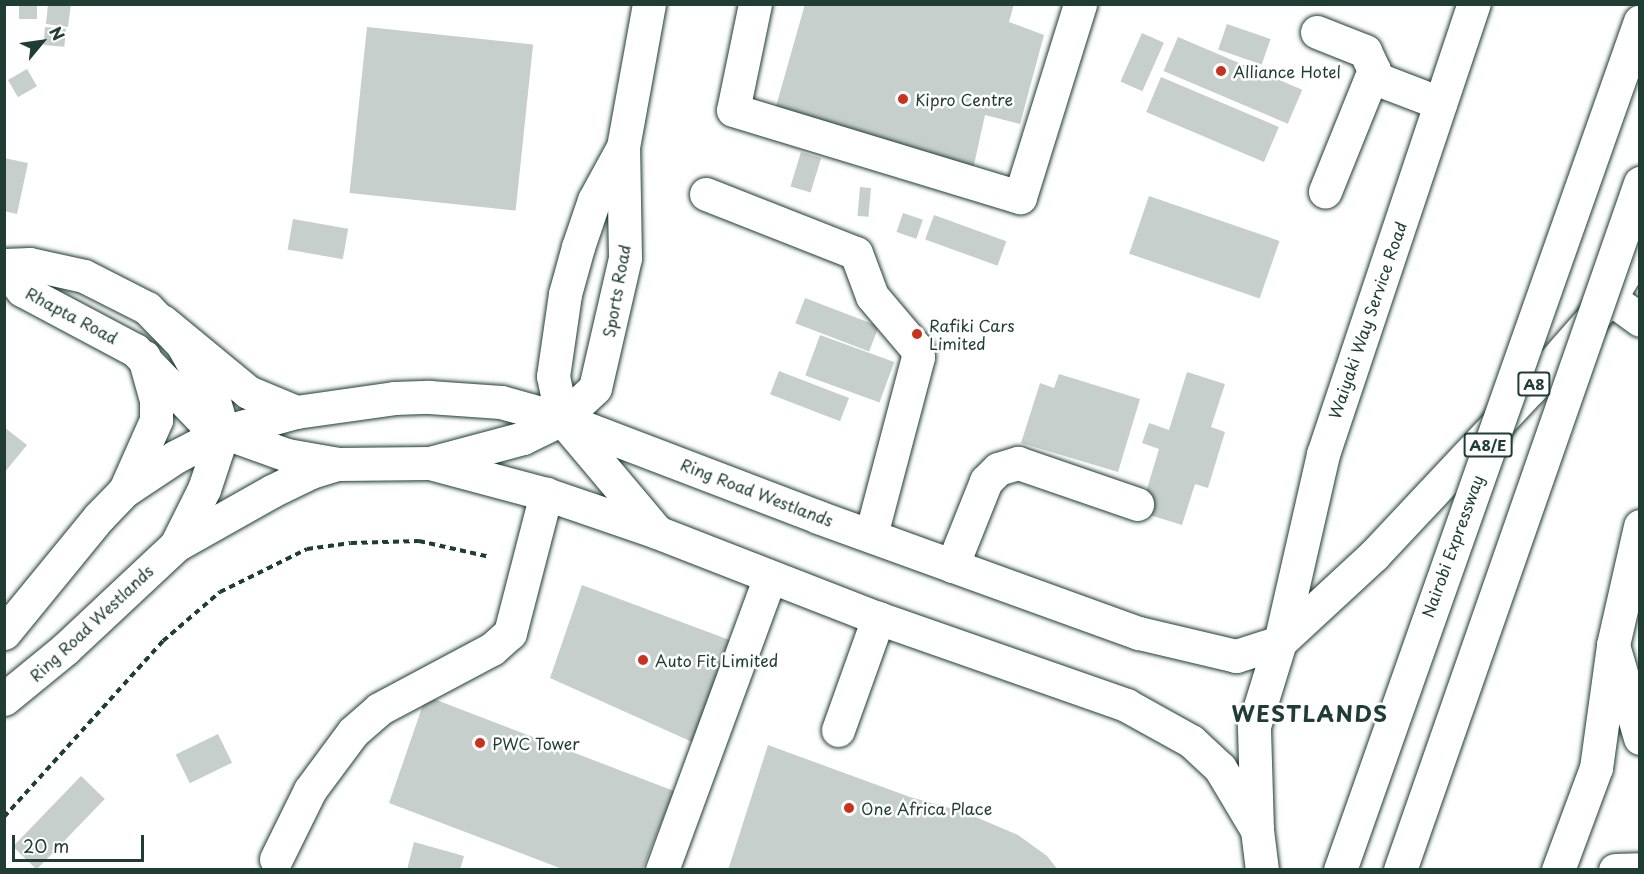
<!DOCTYPE html>
<style>
body{margin:0}
#map{position:relative;width:1644px;height:874px;overflow:hidden;background:#fff;font-family:"Playpen Sans",sans-serif}
div>[style]{position:absolute}
[style*='--x']{left:calc(var(--x)*1px);top:calc(var(--y)*1px);width:calc(var(--w)*1px);rotate:calc(var(--a)*1deg)}
.building>*{inset:0;background:#c7cfcc;transform-origin:0 0}
.path>*{height:4px;margin-top:-2px;transform-origin:0;background:repeating-linear-gradient(90deg,#1f3d34 0 6px,transparent 0 10.5px)}
.roads{filter:drop-shadow(0 0 2px #1f3d34) drop-shadow(0 0 2px #1f3d34)}
.minor>*{height:33px;margin:-16.5px;padding:0 16.5px;transform-origin:16.5px;border-radius:16.5px;background:#fff}
.major>*{height:33px;margin:-16.5px;padding:0 16.5px;transform-origin:16.5px;border-radius:16.5px;background:#fff}
.highway>*{height:33px;margin:-16.5px;padding:0 16.5px;transform-origin:16.5px;border-radius:16.5px;background:#fff}
.bridges{filter:drop-shadow(0 0 2px #1f3d34) drop-shadow(0 0 2px #1f3d34)}
.highway-bridge>*{height:33px;margin:-16.5px;padding:0 16.5px;transform-origin:16.5px;border-radius:16.5px;background:#fff}
.dots>*{width:16px;height:16px;translate:-50% -50%;box-sizing:border-box;border:3px solid #fff;border-radius:50%}
span{translate:-50% -50%;white-space:nowrap;text-align:center;line-height:1.15;-webkit-text-stroke:5px #fff;paint-order:stroke}
.shield-label span{padding:2px 4px;background:#fff;border:2px solid;border-radius:4px;-webkit-text-stroke-width:0}
.shield-label{font-size:15px;color:#1f3d34;font-weight:700}
.poi-label{font-size:16px;color:#1f3d34}
.left{translate:0 -50%;text-align:left}
.street-label{font-size:16px;color:#1f3d34}
.district-label{font-size:22px;color:#1f3d34;font-weight:700;letter-spacing:1.5px}
.frame{position:absolute;inset:0;border:6px solid #1f3d34;pointer-events:none}
.north{position:absolute;left:12px;top:12px;width:60px;height:60px;-webkit-text-stroke:4px #fff;paint-order:stroke;rotate:61deg;font-size:16px;font-weight:700;line-height:24px;text-align:center;color:#1f3d34}
.north::after{content:'';display:block;margin:auto;width:21px;height:27px;background:#1f3d34;clip-path:polygon(50% 0,100% 100%,50% 72%,0 100%)}
.scale{position:absolute;left:12px;top:835px;width:132px;height:27px;box-sizing:border-box;border:3px solid #1f3d34;border-top:0;padding-left:8px;font-size:18px;line-height:21px;white-space:nowrap;color:#1f3d34;-webkit-text-stroke:4px #fff;paint-order:stroke}
</style>
<div id="map">
<div class="building">
<div style="left:19px;top:4px;width:18px;height:15px"></div>
<div style="clip-path:polygon(48px 4px,71px 4px,68px 27px,46px 24px)"></div>
<div style="clip-path:polygon(805px 4px,1014px 4px,1009px 22px,1044px 35px,1020px 124px,985px 115px,972px 174px,773px 117px)"></div>
<div style="left:1227px;top:24px;width:46px;height:27px;rotate:19deg"></div>
<div style="left:45px;top:27px;width:21px;height:18px;rotate:5deg"></div>
<div style="left:367px;top:27px;width:167px;height:167px;rotate:6deg"></div>
<div style="left:1142px;top:33px;width:24px;height:53px;rotate:24deg"></div>
<div style="left:1178px;top:37px;width:135px;height:37px;rotate:23deg"></div>
<div style="left:27px;top:69px;width:20px;height:22px;rotate:60deg"></div>
<div style="left:1161px;top:77px;width:128px;height:38px;rotate:23deg"></div>
<div style="left:801px;top:152px;width:21px;height:36px;rotate:17deg"></div>
<div style="clip-path:polygon(4px 158px,28px 163px,17px 214px,4px 211px)"></div>
<div style="left:860px;top:187px;width:11px;height:29px;rotate:5deg"></div>
<div style="left:1149px;top:196px;width:138px;height:61px;rotate:19deg"></div>
<div style="left:903px;top:213px;width:21px;height:20px;rotate:19deg"></div>
<div style="left:934px;top:215px;width:77px;height:26px;rotate:20deg"></div>
<div style="left:293px;top:219px;width:56px;height:31px;rotate:10deg"></div>
<div style="left:805px;top:298px;width:79px;height:27px;rotate:21deg"></div>
<div style="left:820px;top:335px;width:79px;height:43px;rotate:20deg"></div>
<div style="left:779px;top:371px;width:75px;height:25px;rotate:21deg"></div>
<div style="clip-path:polygon(1187px 372px,1225px 384px,1211px 427px,1225px 432px,1208px 488px,1195px 484px,1182px 525px,1140px 512px,1159px 449px,1142px 443px,1149px 423px,1169px 430px)"></div>
<div style="clip-path:polygon(1059px 374px,1140px 399px,1118px 472px,1021px 443px,1040px 383px,1054px 388px)"></div>
<div style="clip-path:polygon(4px 427px,27px 445px,4px 473px)"></div>
<div style="clip-path:polygon(582px 585px,735px 642px,701px 746px,550px 678px)"></div>
<div style="clip-path:polygon(426px 696px,674px 791px,642px 870px,565px 870px,389px 803px)"></div>
<div style="left:218px;top:734px;width:32px;height:47px;rotate:64deg"></div>
<div style="clip-path:polygon(768px 745px,910px 797px,964px 812px,1018px 835px,1047px 856px,1058px 870px,728px 870px)"></div>
<div style="left:81px;top:776px;width:33px;height:98px;rotate:44deg"></div>
<div style="clip-path:polygon(414px 842px,464px 856px,460px 870px,407px 870px)"></div>
</div>
<div class="path">
<div style="--x:4;--y:817;--w:237;--a:-47.9"></div>
<div style="--x:163;--y:641;--w:75;--a:-40.7"></div>
<div style="--x:220;--y:592;--w:97;--a:-26.3"></div>
<div style="--x:307;--y:549;--w:44;--a:-7.8"></div>
<div style="--x:351;--y:543;--w:68;--a:-1.7"></div>
<div style="--x:419;--y:541;--w:73;--a:12.7"></div>
</div>
<div class="roads">
<div class="minor">
<div style="--x:755;--y:4;--w:108;--a:101.7"></div>
<div style="--x:733;--y:110;--w:300;--a:16.9"></div>
<div style="--x:1020;--y:197;--w:202;--a:-72.7"></div>
<div style="--x:1317;--y:32;--w:52;--a:21.6"></div>
<div style="--x:1365;--y:51;--w:21;--a:65"></div>
<div style="--x:1374;--y:70;--w:131;--a:112"></div>
<div style="--x:1372;--y:77;--w:73;--a:20.9"></div>
<div style="--x:623;--y:147;--w:60;--a:118.7"></div>
<div style="--x:594;--y:200;--w:50;--a:108.8"></div>
<div style="--x:578;--y:247;--w:49;--a:105.5"></div>
<div style="--x:565;--y:294;--w:83;--a:98.3"></div>
<div style="--x:553;--y:376;--w:44;--a:78.2"></div>
<div style="--x:562;--y:419;--w:148;--a:49.9"></div>
<div style="--x:706;--y:194;--w:161;--a:21.5"></div>
<div style="--x:856;--y:253;--w:46;--a:69.6"></div>
<div style="--x:872;--y:296;--w:70;--a:49.7"></div>
<div style="--x:917;--y:349;--w:8;--a:83"></div>
<div style="--x:918;--y:357;--w:184;--a:104.8"></div>
<div style="--x:4;--y:265;--w:26;--a:-2"></div>
<div style="--x:30;--y:264;--w:55;--a:12.5"></div>
<div style="--x:84;--y:276;--w:71;--a:26.9"></div>
<div style="--x:147;--y:308;--w:50;--a:45.8"></div>
<div style="--x:182;--y:344;--w:65;--a:60.7"></div>
<div style="--x:214;--y:401;--w:32;--a:74"></div>
<div style="--x:223;--y:432;--w:60;--a:108.4"></div>
<div style="--x:204;--y:489;--w:63;--a:116.6"></div>
<div style="--x:4;--y:269;--w:28;--a:49"></div>
<div style="--x:22;--y:290;--w:128;--a:28"></div>
<div style="--x:135;--y:350;--w:95;--a:45.9"></div>
<div style="--x:201;--y:418;--w:26;--a:32"></div>
<div style="--x:223;--y:432;--w:68;--a:19.8"></div>
<div style="--x:287;--y:455;--w:52;--a:10"></div>
<div style="--x:430;--y:463;--w:96;--a:-15"></div>
<div style="--x:523;--y:438;--w:43;--a:-26"></div>
<div style="--x:562;--y:419;--w:45;--a:-43.2"></div>
<div style="--x:595;--y:388;--w:133;--a:-77"></div>
<div style="--x:625;--y:258;--w:111;--a:-91"></div>
<div style="--x:623;--y:147;--w:145;--a:-79.7"></div>
<div style="--x:952;--y:566;--w:92;--a:-68.2"></div>
<div style="--x:986;--y:481;--w:17;--a:-45"></div>
<div style="--x:998;--y:469;--w:21;--a:-17"></div>
<div style="--x:1018;--y:463;--w:126;--a:19"></div>
<div style="--x:1613;--y:645;--w:97;--a:73.8"></div>
<div style="--x:838;--y:730;--w:119;--a:-70.3"></div>
<div style="--x:1257;--y:830;--w:104;--a:-91.7"></div>
<div style="--x:1254;--y:726;--w:88;--a:-72.8"></div>
<div style="--x:1280;--y:642;--w:193;--a:-77.1"></div>
<div style="--x:1323;--y:454;--w:475;--a:-71.5"></div>
<div style="--x:276;--y:859;--w:77;--a:-63.8"></div>
<div style="--x:310;--y:790;--w:72;--a:-53.4"></div>
<div style="--x:353;--y:732;--w:35;--a:-41"></div>
<div style="--x:379;--y:709;--w:128;--a:-28"></div>
<div style="--x:492;--y:649;--w:24;--a:-42"></div>
<div style="--x:510;--y:633;--w:144;--a:-75.5"></div>
<div style="--x:662;--y:870;--w:312;--a:-69.8"></div>
<div style="--x:1615;--y:870;--w:25;--a:-2"></div>
</div>
<div class="major">
<div style="--x:162;--y:321;--w:112;--a:39.5"></div>
<div style="--x:248;--y:392;--w:52;--a:22.6"></div>
<div style="--x:125;--y:490;--w:77;--a:-66.1"></div>
<div style="--x:156;--y:420;--w:20;--a:-90"></div>
<div style="--x:156;--y:400;--w:45;--a:-105.6"></div>
<div style="--x:4;--y:633;--w:150;--a:-50.7"></div>
<div style="--x:99;--y:517;--w:36;--a:-46"></div>
<div style="--x:124;--y:491;--w:61;--a:-33.7"></div>
<div style="--x:175;--y:457;--w:54;--a:-27.5"></div>
<div style="--x:223;--y:432;--w:76;--a:-15.3"></div>
<div style="--x:296;--y:412;--w:99;--a:-8.1"></div>
<div style="--x:394;--y:398;--w:35;--a:-2"></div>
<div style="--x:429;--y:397;--w:72;--a:4"></div>
<div style="--x:501;--y:402;--w:63;--a:15.6"></div>
<div style="--x:562;--y:419;--w:274;--a:20.9"></div>
<div style="--x:818;--y:517;--w:341;--a:19.9"></div>
<div style="--x:1139;--y:633;--w:100;--a:13.3"></div>
<div style="--x:1236;--y:656;--w:46;--a:-17.7"></div>
<div style="--x:4;--y:699;--w:79;--a:-39.3"></div>
<div style="--x:65;--y:649;--w:152;--a:-43.1"></div>
<div style="--x:176;--y:545;--w:110;--a:-29.4"></div>
<div style="--x:272;--y:491;--w:43;--a:-26"></div>
<div style="--x:311;--y:472;--w:28;--a:-17"></div>
<div style="--x:338;--y:464;--w:92;--a:-0.6"></div>
<div style="--x:430;--y:463;--w:120;--a:15"></div>
<div style="--x:546;--y:494;--w:117;--a:18.9"></div>
<div style="--x:657;--y:532;--w:237;--a:21.3"></div>
<div style="--x:878;--y:618;--w:263;--a:19.3"></div>
<div style="--x:1126;--y:705;--w:74;--a:29"></div>
<div style="--x:1191;--y:741;--w:40;--a:43"></div>
<div style="--x:1220;--y:768;--w:72;--a:59.2"></div>
</div>
<div class="highway">
<div style="--x:1610;--y:298;--w:37;--a:36"></div>
<div style="--x:1280;--y:642;--w:128;--a:-42.8"></div>
<div style="--x:1374;--y:555;--w:228;--a:-46.8"></div>
<div style="--x:1530;--y:389;--w:121;--a:-48.7"></div>
<div style="--x:1610;--y:298;--w:58;--a:-59"></div>
<div style="--x:1257;--y:830;--w:40;--a:82.9"></div>
<div style="--x:1558;--y:870;--w:109;--a:-69.6"></div>
<div style="--x:1596;--y:768;--w:124;--a:-82.1"></div>
<div style="--x:1613;--y:645;--w:122;--a:-77.2"></div>
</div>
</div>
<div class="bridges">
<div class="highway-bridge">
<div style="--x:1340;--y:870;--w:900;--a:-70.54"></div>
<div style="--x:1400;--y:870;--w:728;--a:-70.74"></div>
</div>
</div>
<div class="dots">
<div style="left:1221px;top:71px;background:#c8321e"></div>
<div style="left:903px;top:99px;background:#c8321e"></div>
<div style="left:917px;top:334px;background:#c8321e"></div>
<div style="left:643px;top:660px;background:#c8321e"></div>
<div style="left:480px;top:743px;background:#c8321e"></div>
<div style="left:849px;top:808px;background:#c8321e"></div>
</div>
<div class="shield-label">
<span style="left:1534px;top:384px">A8</span>
<span style="left:1488px;top:445px">A8/E</span>
</div>
<div class="poi-label">
<span class="left" style="left:1233px;top:71px">Alliance Hotel</span>
<span class="left" style="left:915px;top:99px">Kipro Centre</span>
<span class="left" style="left:929px;top:334px">Rafiki Cars<br>Limited</span>
<span class="left" style="left:655px;top:660px">Auto Fit Limited</span>
<span class="left" style="left:492px;top:743px">PWC Tower</span>
<span class="left" style="left:861px;top:808px">One Africa Place</span>
</div>
<div class="street-label">
<span style="left:616px;top:291px;rotate:-80deg">Sports Road</span>
<span style="left:72px;top:315px;rotate:28deg">Rhapta Road</span>
<span style="left:1367px;top:320px;rotate:-71deg">Waiyaki Way Service Road</span>
<span style="left:757px;top:492px;rotate:21deg">Ring Road Westlands</span>
<span style="left:1452px;top:546px;rotate:-70deg">Nairobi Expressway</span>
<span style="left:91px;top:623px;rotate:-43deg">Ring Road Westlands</span>
</div>
<div class="district-label">
<span style="left:1310px;top:713px">WESTLANDS</span>
</div>
<div class="frame"></div>
<div class="north">N</div>
<div class="scale">20 m</div>
</div>
